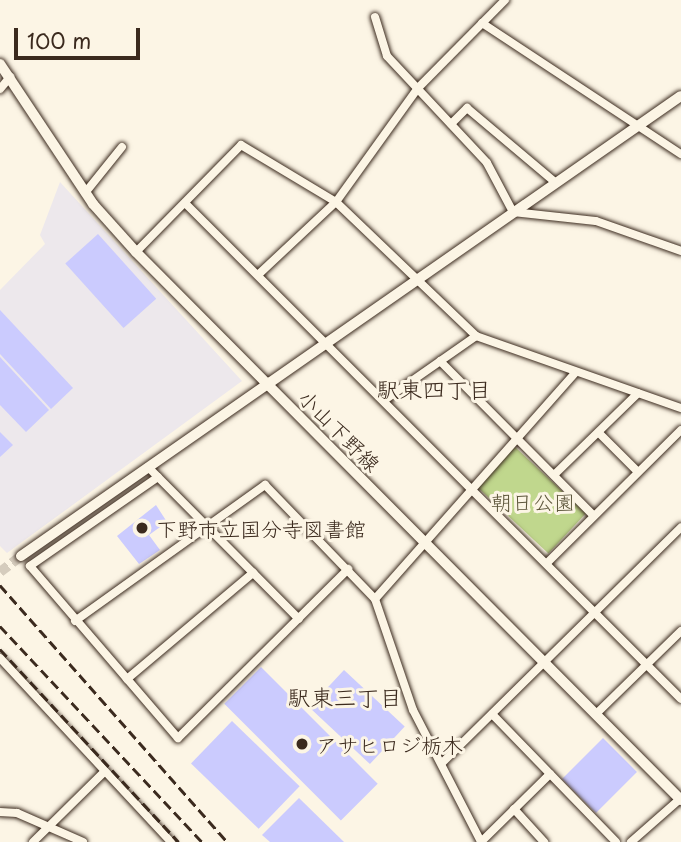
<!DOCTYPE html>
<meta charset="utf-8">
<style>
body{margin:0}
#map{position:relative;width:681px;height:842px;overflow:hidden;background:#fcf5e5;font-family:"Playpen Sans","Klee One",sans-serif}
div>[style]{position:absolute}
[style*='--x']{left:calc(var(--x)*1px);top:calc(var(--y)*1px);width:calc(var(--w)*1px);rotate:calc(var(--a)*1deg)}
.built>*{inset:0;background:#ede8ec}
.green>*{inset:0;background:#c0d78d;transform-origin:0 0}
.building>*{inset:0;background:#cbcbfe;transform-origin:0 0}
.secondary-tunnel>*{height:10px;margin-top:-5px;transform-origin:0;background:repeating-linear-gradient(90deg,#d5ccbd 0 10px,transparent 0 15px)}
.roads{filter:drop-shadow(0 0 2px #3b2a1e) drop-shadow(0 0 2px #3b2a1e)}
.street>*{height:8px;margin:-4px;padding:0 4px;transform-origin:4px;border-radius:4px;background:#fcf5e5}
.secondary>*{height:10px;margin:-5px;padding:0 5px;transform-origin:5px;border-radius:5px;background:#fcf5e5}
.rail>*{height:2.5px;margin-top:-1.25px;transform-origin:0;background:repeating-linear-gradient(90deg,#3b2a1e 0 10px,transparent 0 15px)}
.dots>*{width:19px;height:19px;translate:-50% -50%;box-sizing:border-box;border:4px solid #fcf5e5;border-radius:50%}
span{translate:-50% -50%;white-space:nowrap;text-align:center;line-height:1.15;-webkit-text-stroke:6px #fcf5e5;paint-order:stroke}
.street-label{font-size:21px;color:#3b2a1e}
.park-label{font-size:21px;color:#5c553a}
.poi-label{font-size:21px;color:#3b2a1e}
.left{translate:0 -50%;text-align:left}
.neighbourhood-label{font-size:23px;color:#3b2a1e}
.scale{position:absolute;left:14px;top:28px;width:126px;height:32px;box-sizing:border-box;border:4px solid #3b2a1e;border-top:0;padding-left:9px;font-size:21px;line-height:24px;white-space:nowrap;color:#3b2a1e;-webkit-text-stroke:5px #fcf5e5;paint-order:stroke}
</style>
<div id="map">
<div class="built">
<div style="clip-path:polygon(60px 182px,242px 381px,7px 553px,0 546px,0 290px,45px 244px,40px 235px)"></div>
</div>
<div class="green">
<div style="left:515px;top:447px;width:97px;height:55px;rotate:43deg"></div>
</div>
<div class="building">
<div style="left:98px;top:234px;width:87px;height:44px;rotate:48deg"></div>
<div style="clip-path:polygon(0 310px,73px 388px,51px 409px,0 354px)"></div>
<div style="clip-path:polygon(0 357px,49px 410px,26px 432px,0 405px)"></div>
<div style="clip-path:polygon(0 432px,13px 445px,0 457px)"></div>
<div style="clip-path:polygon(156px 505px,167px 522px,149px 535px,160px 550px,139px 564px,117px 536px)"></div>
<div style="left:261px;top:667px;width:165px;height:52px;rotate:45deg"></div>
<div style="left:344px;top:670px;width:83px;height:51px;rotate:43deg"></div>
<div style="left:232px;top:721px;width:94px;height:59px;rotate:44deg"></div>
<div style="left:603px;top:738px;width:48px;height:58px;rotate:45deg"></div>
<div style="clip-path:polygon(299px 798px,344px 842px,270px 842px,262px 835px)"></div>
</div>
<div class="secondary-tunnel">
<div style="--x:0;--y:572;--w:26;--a:-37"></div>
</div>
<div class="roads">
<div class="street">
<div style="--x:375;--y:17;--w:41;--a:72.9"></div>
<div style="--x:387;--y:56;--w:146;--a:46.9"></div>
<div style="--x:487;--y:163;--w:55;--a:62"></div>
<div style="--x:513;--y:212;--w:83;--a:6.2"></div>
<div style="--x:596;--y:221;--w:90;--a:19.4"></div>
<div style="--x:482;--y:23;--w:238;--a:33.4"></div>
<div style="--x:0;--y:89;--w:16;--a:-50"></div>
<div style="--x:451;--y:124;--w:23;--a:-45"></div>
<div style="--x:467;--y:108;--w:116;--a:40.1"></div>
<div style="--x:85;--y:193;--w:59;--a:-51.2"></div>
<div style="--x:185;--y:203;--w:701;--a:45"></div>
<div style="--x:136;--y:252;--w:150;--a:-45.5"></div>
<div style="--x:241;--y:145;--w:111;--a:31"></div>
<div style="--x:336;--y:202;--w:194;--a:43.7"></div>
<div style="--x:476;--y:336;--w:217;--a:19.4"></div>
<div style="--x:260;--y:273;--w:104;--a:-43.1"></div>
<div style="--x:336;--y:202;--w:140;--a:-54.3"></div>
<div style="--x:418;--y:88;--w:124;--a:-45.3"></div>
<div style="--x:440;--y:361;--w:218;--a:45.2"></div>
<div style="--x:386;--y:399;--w:110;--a:-35"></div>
<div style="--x:599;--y:433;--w:55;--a:45"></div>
<div style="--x:148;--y:467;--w:214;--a:45.2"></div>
<div style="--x:554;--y:475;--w:117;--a:-44.3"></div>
<div style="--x:158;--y:477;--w:156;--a:145.2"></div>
<div style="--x:30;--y:566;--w:227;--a:49.3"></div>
<div style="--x:178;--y:738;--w:240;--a:-44.8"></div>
<div style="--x:548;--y:562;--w:187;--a:-44.8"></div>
<div style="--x:375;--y:599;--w:303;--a:-48.5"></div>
<div style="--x:75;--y:621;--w:234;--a:-35.6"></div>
<div style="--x:265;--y:485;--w:158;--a:46"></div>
<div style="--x:375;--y:599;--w:117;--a:71.1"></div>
<div style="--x:413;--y:710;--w:148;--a:62.7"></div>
<div style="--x:0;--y:658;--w:251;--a:47.1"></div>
<div style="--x:127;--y:679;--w:165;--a:-40.1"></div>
<div style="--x:492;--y:714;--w:178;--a:45.9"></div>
<div style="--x:596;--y:714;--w:119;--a:-44.3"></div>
<div style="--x:443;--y:762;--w:334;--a:-44.6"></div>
<div style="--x:514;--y:809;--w:45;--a:47.7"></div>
<div style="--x:0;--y:812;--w:17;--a:3"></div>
<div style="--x:17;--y:813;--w:72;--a:23.7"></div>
<div style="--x:33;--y:842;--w:100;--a:-44.6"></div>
<div style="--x:481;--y:842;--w:97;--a:-44.6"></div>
<div style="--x:631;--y:842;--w:67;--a:-41.3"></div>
</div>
<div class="secondary">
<div style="--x:0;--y:64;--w:168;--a:56.4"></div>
<div style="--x:93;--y:204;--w:64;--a:48.1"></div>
<div style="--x:136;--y:252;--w:773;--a:45.16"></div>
<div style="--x:21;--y:556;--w:804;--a:-34.88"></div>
</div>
</div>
<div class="rail">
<div style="--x:0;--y:585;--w:343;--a:48.5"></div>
<div style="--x:0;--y:626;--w:296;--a:46.9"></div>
<div style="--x:0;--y:649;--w:263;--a:47.2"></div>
</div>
<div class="dots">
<div style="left:142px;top:528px;background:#3b2a1e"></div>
<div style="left:302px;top:744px;background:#3b2a1e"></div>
</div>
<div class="street-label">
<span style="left:340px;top:430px;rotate:45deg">小山下野線</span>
</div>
<div class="park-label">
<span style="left:533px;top:501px">朝日公園</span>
</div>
<div class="poi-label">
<span class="left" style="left:156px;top:528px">下野市立国分寺図書館</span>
<span class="left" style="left:316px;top:744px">アサヒロジ栃木</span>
</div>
<div class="neighbourhood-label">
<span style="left:434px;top:389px">駅東四丁目</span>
<span style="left:345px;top:697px">駅東三丁目</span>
</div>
<div class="scale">100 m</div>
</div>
